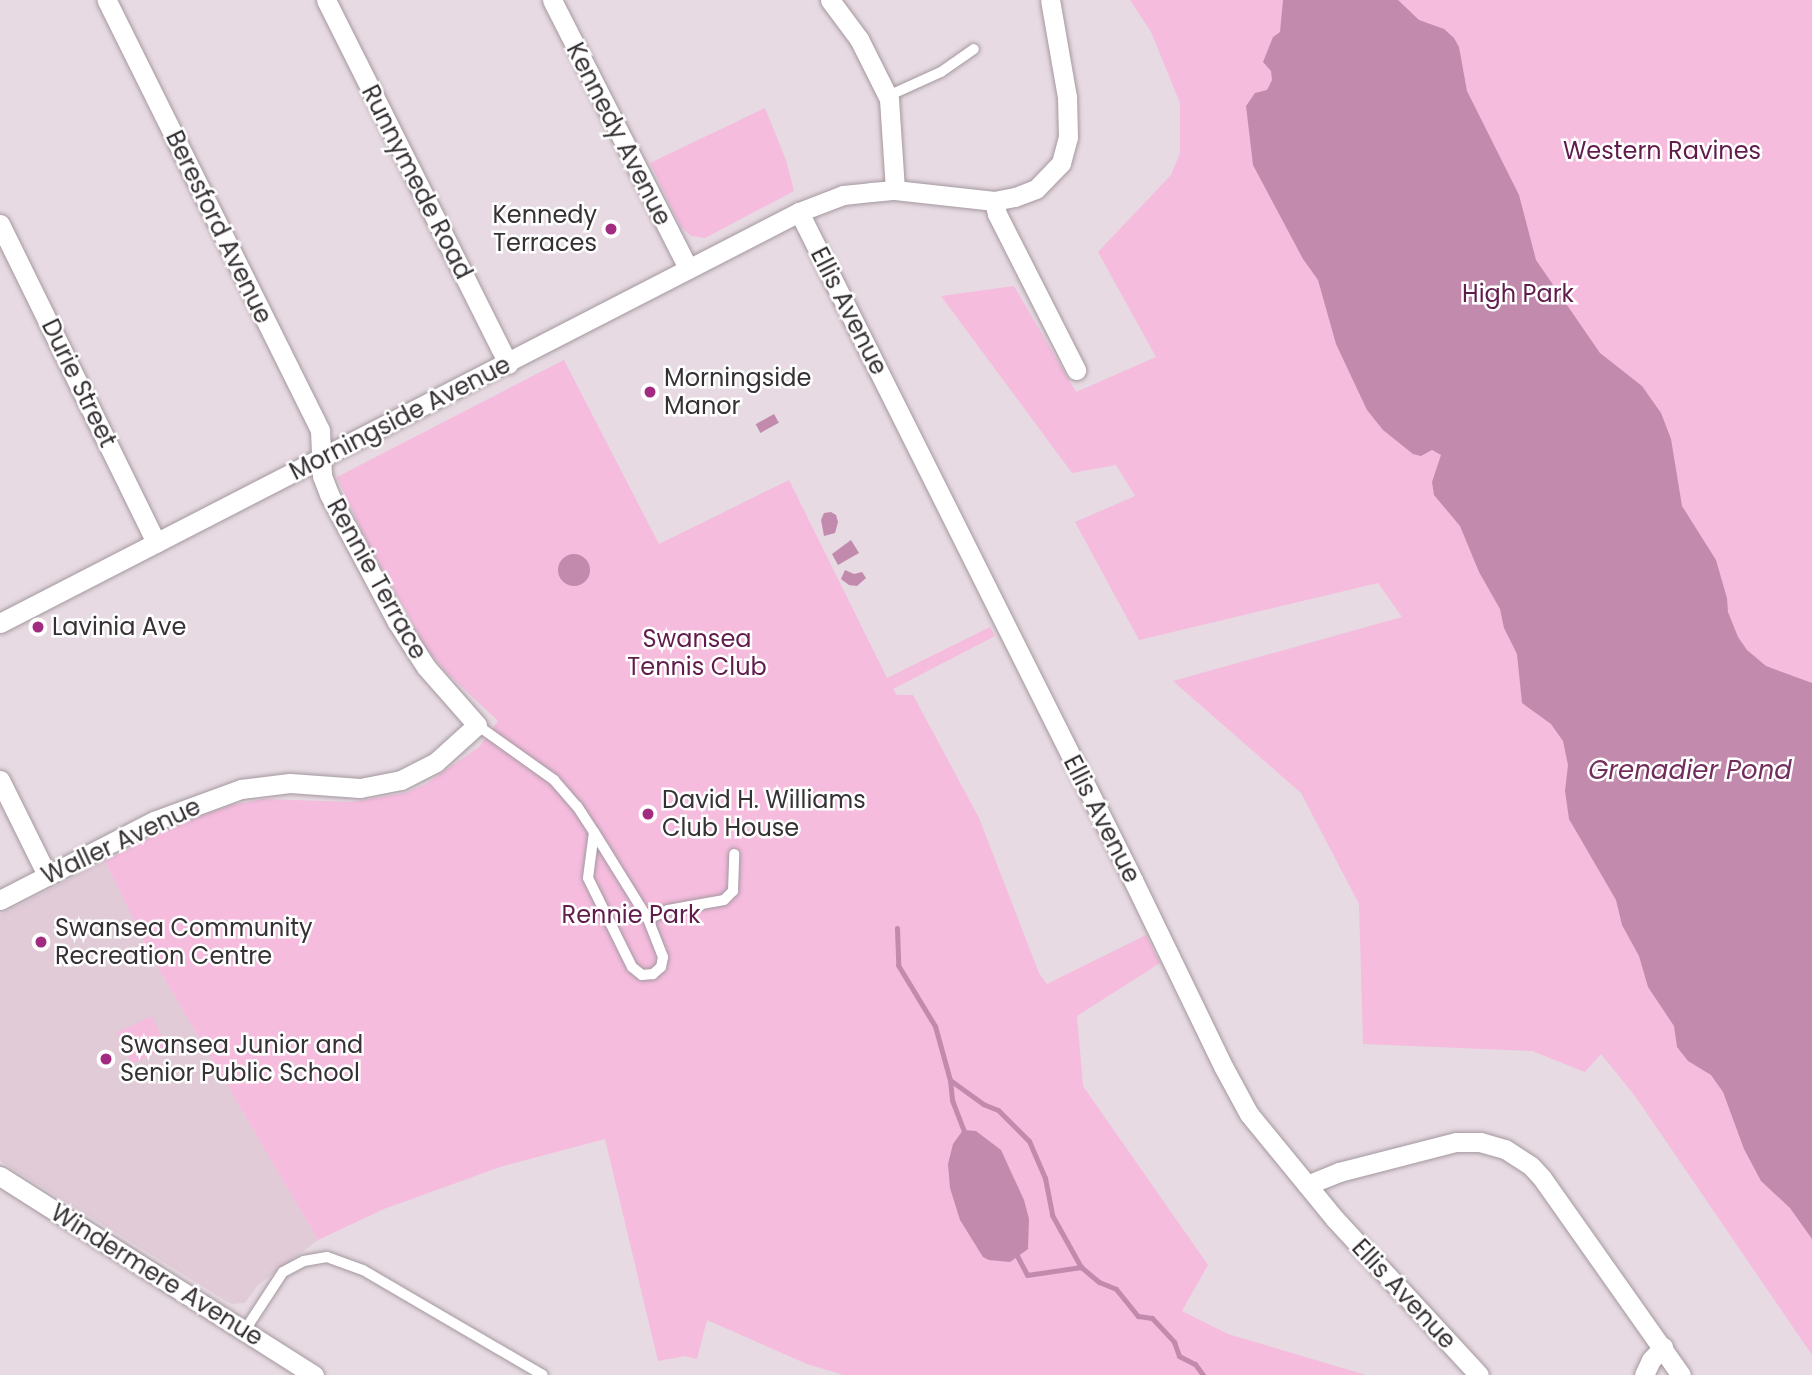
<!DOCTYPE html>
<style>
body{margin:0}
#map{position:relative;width:1812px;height:1375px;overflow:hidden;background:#e7dae2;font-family:Poppins,sans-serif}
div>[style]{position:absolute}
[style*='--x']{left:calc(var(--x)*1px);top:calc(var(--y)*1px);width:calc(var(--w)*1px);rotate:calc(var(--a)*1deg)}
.built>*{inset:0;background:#e0cbd7}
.green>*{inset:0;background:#f5bcde;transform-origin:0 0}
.water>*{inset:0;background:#c28aad;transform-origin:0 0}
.round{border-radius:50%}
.stream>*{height:5px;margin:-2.5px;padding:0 2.5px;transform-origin:2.5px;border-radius:2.5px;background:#c28aad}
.roads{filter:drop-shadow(0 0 2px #a4989f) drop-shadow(0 0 2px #a4989f)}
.lane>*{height:10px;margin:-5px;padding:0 5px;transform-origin:5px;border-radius:5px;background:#fff}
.street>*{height:19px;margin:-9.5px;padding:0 9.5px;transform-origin:9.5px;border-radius:9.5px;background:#fff}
.dots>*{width:19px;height:19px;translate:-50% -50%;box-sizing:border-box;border:4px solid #fff;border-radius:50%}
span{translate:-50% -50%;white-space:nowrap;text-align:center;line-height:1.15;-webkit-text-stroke:5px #fff;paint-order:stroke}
.street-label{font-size:24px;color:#363134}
.park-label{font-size:24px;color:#601d4c}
.poi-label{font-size:24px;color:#363134}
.right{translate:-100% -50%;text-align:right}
.left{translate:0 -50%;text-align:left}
.water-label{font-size:26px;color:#712d5b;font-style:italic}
</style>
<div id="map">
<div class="built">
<div style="clip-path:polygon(105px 861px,151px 956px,318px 1240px,257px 1286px,245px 1303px,232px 1304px,226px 1301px,0 1161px,0 915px)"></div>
</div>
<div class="green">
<div style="clip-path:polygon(1130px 0,1812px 0,1812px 1355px,1635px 1096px,1601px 1054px,1585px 1072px,1532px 1051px,1363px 1044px,1359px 904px,1301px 793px,1173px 681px,1402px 617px,1378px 583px,1139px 640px,1075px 522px,1135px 496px,1116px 465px,1072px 473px,941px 296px,1014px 286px,1076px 392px,1156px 357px,1098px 252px,1171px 175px,1180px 153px,1180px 103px,1151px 32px)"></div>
<div style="clip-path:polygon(765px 108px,786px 160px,794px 191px,705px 238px,691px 236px,681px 227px,650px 163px)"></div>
<div style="clip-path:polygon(564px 360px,659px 544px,789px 480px,887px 678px,990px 627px,995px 636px,893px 689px,897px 695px,913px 695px,979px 818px,1039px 973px,1047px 984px,1146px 935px,1160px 963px,1077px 1016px,1083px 1086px,1208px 1265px,1182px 1311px,1228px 1334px,1366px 1375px,844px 1375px,807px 1364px,707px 1320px,697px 1359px,685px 1356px,658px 1361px,605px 1139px,500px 1167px,384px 1209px,318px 1240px,151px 956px,105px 861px,169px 828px,228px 806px,263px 799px,352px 802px,405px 793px,426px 784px,479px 747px,498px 721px,446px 672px,427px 649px,364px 536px,337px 477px)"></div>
<div style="left:152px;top:1016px;width:35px;height:39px;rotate:65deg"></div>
</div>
<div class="water">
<div style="clip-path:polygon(1283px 0,1398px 0,1419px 20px,1444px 29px,1454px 38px,1459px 47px,1467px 91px,1519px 195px,1536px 260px,1600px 353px,1642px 386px,1661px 413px,1671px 439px,1682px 506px,1716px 560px,1727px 598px,1728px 612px,1738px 637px,1747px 650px,1766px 666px,1812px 683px,1812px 1239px,1790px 1208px,1761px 1181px,1744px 1149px,1723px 1092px,1711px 1075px,1688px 1061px,1677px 1047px,1674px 1026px,1648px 987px,1639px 956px,1622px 925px,1616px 900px,1569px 819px,1565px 791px,1568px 765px,1563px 741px,1551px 724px,1522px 703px,1517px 654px,1504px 628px,1500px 609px,1479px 572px,1460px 526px,1434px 495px,1432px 482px,1441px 455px,1432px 450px,1421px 456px,1413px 454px,1383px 430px,1367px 410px,1336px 344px,1318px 280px,1303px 259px,1253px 165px,1246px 106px,1255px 93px,1267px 90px,1272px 80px,1271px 71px,1263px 62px,1273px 37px,1280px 32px)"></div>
<div style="left:774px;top:414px;width:10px;height:21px;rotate:61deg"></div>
<div style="clip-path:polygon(831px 512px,836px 515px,838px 522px,835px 533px,824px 536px,821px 520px,824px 513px)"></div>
<div style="clip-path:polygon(851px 540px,859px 553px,838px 565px,832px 554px)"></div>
<div class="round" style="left:558px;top:554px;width:32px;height:32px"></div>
<div style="clip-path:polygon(845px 570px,854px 574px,862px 572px,866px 578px,857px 586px,849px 585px,841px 579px)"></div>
<div style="clip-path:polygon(963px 1130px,976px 1131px,1001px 1150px,1024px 1200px,1029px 1219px,1028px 1249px,1010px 1262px,989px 1260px,983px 1257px,960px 1220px,950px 1188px,948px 1164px,953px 1144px)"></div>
</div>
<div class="stream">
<div style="--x:897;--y:928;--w:37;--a:88"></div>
<div style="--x:898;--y:965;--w:71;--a:58.8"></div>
<div style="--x:935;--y:1026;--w:56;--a:74.5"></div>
<div style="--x:950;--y:1080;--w:20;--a:84"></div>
<div style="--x:952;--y:1100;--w:40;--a:69"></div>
<div style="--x:950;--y:1080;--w:41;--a:36"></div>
<div style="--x:983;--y:1104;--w:16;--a:22"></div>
<div style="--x:998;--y:1110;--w:44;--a:45"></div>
<div style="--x:1029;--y:1141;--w:40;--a:66.6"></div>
<div style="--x:1045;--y:1178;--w:38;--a:79"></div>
<div style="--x:1052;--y:1215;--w:60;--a:60.9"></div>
<div style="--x:1081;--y:1267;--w:23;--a:40"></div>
<div style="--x:1099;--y:1282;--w:18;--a:22"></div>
<div style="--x:1116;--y:1289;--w:35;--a:51"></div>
<div style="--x:1138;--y:1316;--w:14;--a:8"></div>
<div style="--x:1152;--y:1318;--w:33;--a:47"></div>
<div style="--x:1174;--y:1342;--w:15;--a:70"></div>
<div style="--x:1179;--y:1356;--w:18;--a:27"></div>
<div style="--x:1195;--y:1364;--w:14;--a:54"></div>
<div style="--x:1015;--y:1252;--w:26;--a:62"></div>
<div style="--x:1027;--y:1275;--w:55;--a:-8.4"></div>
</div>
<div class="roads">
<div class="lane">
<div style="--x:888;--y:96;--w:58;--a:-24.4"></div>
<div style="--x:941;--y:72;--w:40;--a:-34.9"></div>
<div style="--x:477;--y:725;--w:95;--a:35.5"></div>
<div style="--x:554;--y:780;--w:35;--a:49"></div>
<div style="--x:577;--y:806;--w:31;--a:57"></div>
<div style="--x:594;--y:832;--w:102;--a:58.2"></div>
<div style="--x:648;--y:919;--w:41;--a:68.5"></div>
<div style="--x:663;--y:957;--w:10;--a:101"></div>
<div style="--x:661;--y:967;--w:11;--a:139"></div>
<div style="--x:653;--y:974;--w:11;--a:175"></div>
<div style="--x:642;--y:975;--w:13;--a:-141"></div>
<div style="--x:632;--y:967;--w:99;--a:-116.3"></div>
<div style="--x:588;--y:878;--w:46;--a:-82.6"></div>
<div style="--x:648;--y:919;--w:22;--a:-24"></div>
<div style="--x:668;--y:910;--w:57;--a:-10.1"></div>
<div style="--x:724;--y:900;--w:13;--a:-45"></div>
<div style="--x:733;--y:891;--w:37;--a:-88"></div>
<div style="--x:245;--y:1330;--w:69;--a:-56.8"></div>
<div style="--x:283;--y:1272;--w:24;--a:-28"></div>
<div style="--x:304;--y:1261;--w:23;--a:-10"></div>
<div style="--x:327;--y:1257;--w:38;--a:20"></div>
<div style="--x:363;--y:1270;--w:208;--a:30.3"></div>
</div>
<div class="street">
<div style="--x:326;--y:0;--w:407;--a:63.4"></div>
<div style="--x:552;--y:0;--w:301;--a:63.1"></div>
<div style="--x:830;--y:0;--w:49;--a:53.4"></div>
<div style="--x:859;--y:39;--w:67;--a:63.4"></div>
<div style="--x:889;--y:99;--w:91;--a:86.2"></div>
<div style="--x:994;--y:201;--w:13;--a:77"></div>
<div style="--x:997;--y:214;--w:175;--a:63.1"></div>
<div style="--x:799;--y:212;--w:747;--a:63.43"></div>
<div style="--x:1133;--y:880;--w:209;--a:64.2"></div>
<div style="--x:1224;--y:1068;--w:52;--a:61.5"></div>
<div style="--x:1249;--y:1114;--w:136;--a:50.7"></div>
<div style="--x:1335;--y:1219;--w:212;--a:47.3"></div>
<div style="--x:0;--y:224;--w:355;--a:63.9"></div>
<div style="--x:0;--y:623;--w:899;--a:-27.22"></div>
<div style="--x:799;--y:212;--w:47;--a:-21.1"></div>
<div style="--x:843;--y:195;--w:28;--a:-6"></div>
<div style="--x:871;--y:192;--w:24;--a:-5"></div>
<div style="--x:895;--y:190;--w:100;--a:6.3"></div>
<div style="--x:994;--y:201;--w:21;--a:-11"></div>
<div style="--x:1015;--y:197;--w:22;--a:-21"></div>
<div style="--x:1036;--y:189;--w:36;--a:-46"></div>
<div style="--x:1061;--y:163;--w:27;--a:-75"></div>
<div style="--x:1068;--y:137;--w:40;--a:-91.4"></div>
<div style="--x:1067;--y:97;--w:98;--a:-99.9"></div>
<div style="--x:0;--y:780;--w:106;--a:63.7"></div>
<div style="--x:0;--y:900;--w:173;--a:-27.2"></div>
<div style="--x:154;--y:821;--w:93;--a:-20.2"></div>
<div style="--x:241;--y:789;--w:49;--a:-7"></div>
<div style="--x:290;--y:783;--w:70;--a:4.1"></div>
<div style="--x:360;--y:788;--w:42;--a:-11"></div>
<div style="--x:401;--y:780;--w:39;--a:-27"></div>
<div style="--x:436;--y:762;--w:55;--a:-42.1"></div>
<div style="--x:477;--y:725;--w:77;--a:-131.3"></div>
<div style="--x:426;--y:667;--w:54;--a:-122.8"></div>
<div style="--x:397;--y:622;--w:145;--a:-118"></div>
<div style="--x:329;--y:494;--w:19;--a:-111"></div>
<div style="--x:322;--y:476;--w:46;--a:-92.5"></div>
<div style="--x:320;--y:430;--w:480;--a:-116.4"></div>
<div style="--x:0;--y:1176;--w:372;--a:32.4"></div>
<div style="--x:1307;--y:1185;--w:35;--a:-22"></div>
<div style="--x:1339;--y:1172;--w:121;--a:-14.4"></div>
<div style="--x:1456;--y:1142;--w:24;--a:0"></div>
<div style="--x:1480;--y:1142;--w:26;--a:16"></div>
<div style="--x:1505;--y:1149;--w:31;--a:33"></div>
<div style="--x:1531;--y:1166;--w:16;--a:47"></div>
<div style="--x:1542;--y:1178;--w:241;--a:54.8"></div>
<div style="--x:1644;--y:1375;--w:17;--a:-65"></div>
<div style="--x:1651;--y:1360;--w:18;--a:-47"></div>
</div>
</div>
<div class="dots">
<div style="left:611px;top:229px;background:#a32a81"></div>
<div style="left:650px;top:392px;background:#a32a81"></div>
<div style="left:38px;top:627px;background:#a32a81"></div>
<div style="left:648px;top:814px;background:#a32a81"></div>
<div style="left:41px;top:942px;background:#a32a81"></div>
<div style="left:106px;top:1059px;background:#a32a81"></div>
</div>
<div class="street-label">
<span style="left:619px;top:134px;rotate:63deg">Kennedy Avenue</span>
<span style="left:417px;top:182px;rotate:63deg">Runnymede Road</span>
<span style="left:219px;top:227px;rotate:64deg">Beresford Avenue</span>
<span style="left:849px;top:311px;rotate:63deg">Ellis Avenue</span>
<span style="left:79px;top:383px;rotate:64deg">Durie Street</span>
<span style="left:400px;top:418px;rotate:-27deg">Morningside Avenue</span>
<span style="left:377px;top:579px;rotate:61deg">Rennie Terrace</span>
<span style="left:1102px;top:819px;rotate:63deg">Ellis Avenue</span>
<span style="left:121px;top:841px;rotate:-25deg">Waller Avenue</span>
<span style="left:157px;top:1275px;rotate:32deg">Windermere Avenue</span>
<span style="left:1404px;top:1294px;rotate:47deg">Ellis Avenue</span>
</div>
<div class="park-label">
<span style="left:1662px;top:151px">Western Ravines</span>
<span style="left:1518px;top:294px">High Park</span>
<span style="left:697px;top:653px">Swansea<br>Tennis Club</span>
<span style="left:631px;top:915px">Rennie Park</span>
</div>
<div class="poi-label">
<span class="right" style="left:597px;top:229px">Kennedy<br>Terraces</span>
<span class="left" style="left:664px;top:392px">Morningside<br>Manor</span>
<span class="left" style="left:52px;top:627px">Lavinia Ave</span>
<span class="left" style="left:662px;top:814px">David H. Williams<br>Club House</span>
<span class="left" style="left:55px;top:942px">Swansea Community<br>Recreation Centre</span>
<span class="left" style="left:120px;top:1059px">Swansea Junior and<br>Senior Public School</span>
</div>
<div class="water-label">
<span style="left:1690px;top:771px">Grenadier Pond</span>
</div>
</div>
